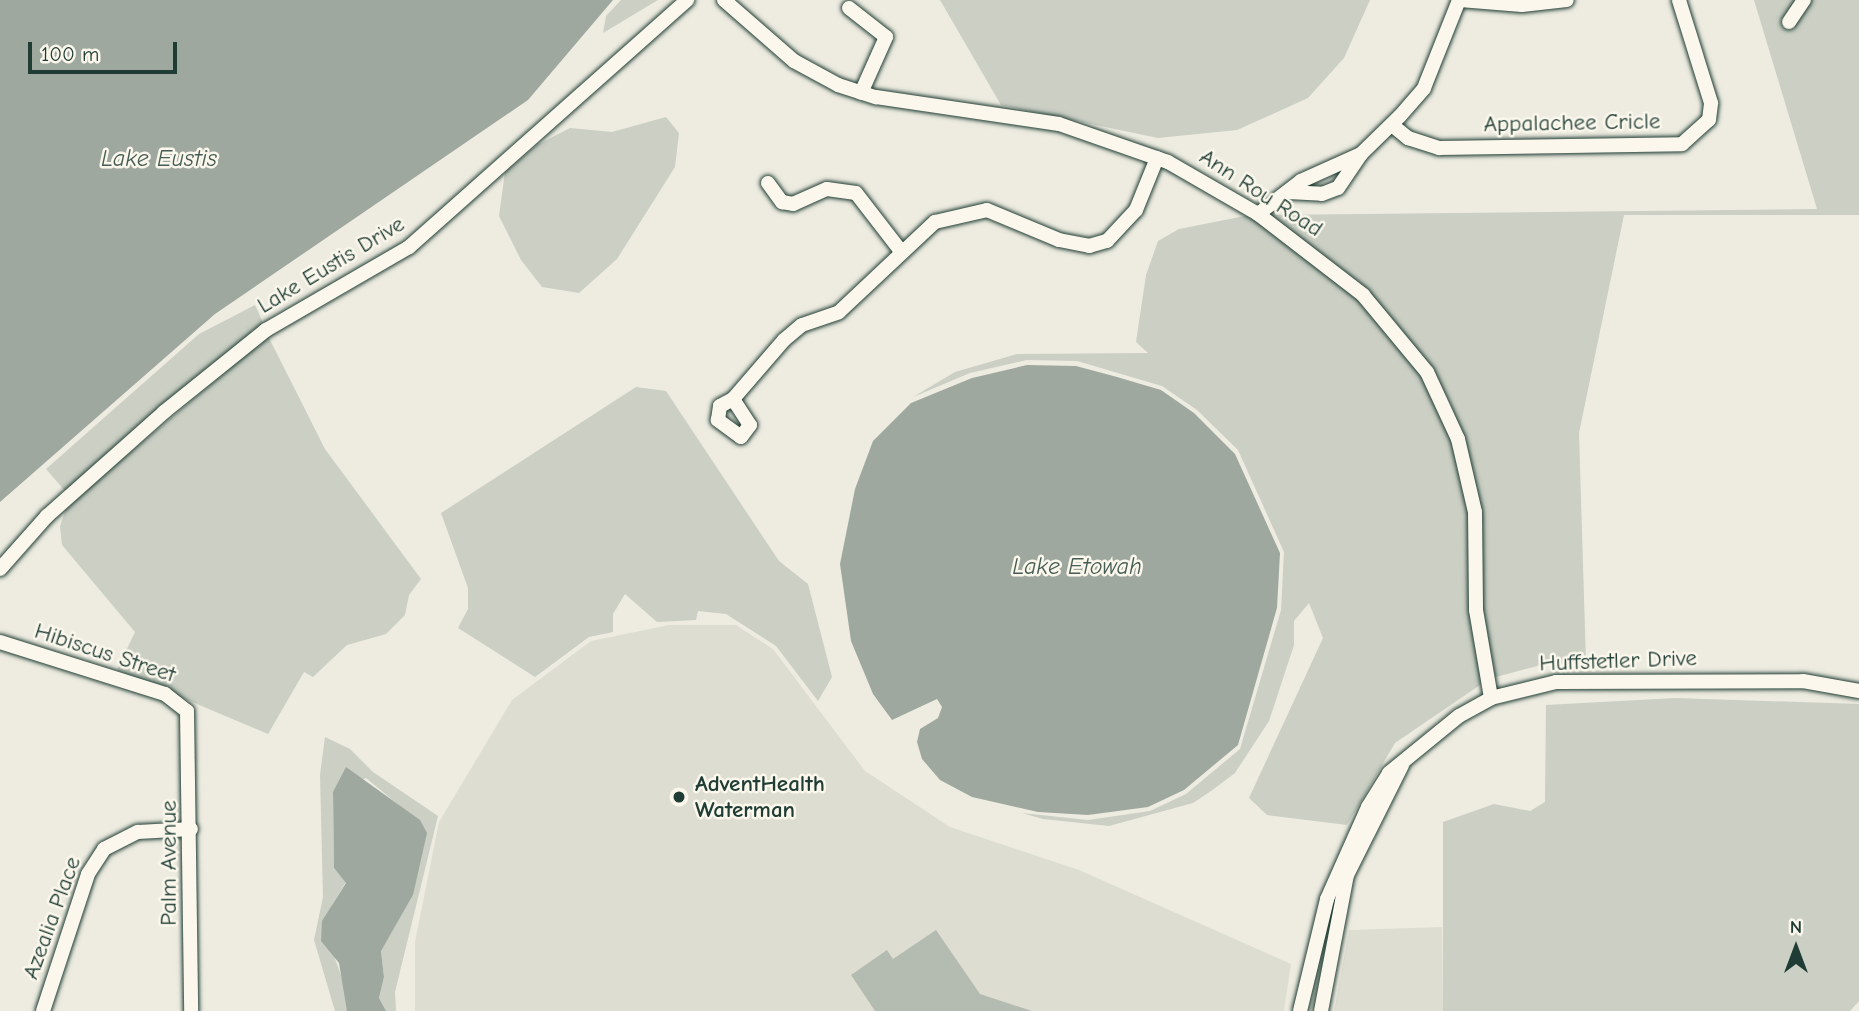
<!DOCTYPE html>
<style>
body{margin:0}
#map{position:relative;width:1859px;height:1011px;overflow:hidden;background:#eeece1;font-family:"Comic Neue",sans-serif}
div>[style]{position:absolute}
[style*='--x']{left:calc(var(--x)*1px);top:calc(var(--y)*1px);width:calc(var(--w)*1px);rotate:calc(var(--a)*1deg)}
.built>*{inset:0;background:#ddddd2}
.green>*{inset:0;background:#cbcfc4}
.water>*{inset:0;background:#9fa89f}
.building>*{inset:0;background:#b4bbb0}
.roads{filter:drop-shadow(0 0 2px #1f3d34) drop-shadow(0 0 2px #1f3d34)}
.minor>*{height:14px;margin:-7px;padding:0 7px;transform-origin:7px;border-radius:7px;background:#fbf7ec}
.dots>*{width:19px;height:19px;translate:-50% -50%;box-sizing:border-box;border:4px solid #fbf7ec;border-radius:50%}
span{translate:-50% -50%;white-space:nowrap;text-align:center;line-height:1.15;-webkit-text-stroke:5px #fbf7ec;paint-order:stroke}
.street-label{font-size:23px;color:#1f3d34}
.poi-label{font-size:23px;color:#1f3d34;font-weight:700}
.left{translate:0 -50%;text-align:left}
.water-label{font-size:24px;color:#455d54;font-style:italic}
.north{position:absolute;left:1761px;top:913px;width:70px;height:70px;-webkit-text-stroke:5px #fbf7ec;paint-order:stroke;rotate:0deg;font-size:19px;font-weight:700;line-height:28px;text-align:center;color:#1f3d34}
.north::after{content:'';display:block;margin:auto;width:24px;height:32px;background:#1f3d34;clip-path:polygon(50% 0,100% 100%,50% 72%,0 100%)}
.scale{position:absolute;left:28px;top:42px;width:149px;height:32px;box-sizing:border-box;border:4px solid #1f3d34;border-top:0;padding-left:9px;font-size:21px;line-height:24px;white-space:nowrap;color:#1f3d34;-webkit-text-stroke:5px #fbf7ec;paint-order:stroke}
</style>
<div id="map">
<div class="built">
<div style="clip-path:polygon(669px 625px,736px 625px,773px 649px,865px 771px,950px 827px,1079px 870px,1291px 964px,1284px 1011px,415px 1011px,415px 942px,439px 822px,512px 700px,591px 641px)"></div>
<div style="clip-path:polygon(1442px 927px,1443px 1011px,1334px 1011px,1349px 930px)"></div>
</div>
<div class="green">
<div style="clip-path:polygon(621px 0,658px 0,603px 33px,606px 16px)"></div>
<div style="clip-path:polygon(940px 0,1370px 0,1344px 58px,1308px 98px,1237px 130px,1158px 138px,1001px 105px)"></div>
<div style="clip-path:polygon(1754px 0,1859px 0,1859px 215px,1624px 215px,1579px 433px,1586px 663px,1545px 664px,1492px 678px,1483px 634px,1480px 511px,1451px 404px,1431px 368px,1385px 310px,1269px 215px,1817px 209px)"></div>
<div style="clip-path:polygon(666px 117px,679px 133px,675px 167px,617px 259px,579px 293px,542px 287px,521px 260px,499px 216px,505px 172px,537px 145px,570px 128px,612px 132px)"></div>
<div style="clip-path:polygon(1250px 215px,1360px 300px,1423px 375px,1454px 441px,1470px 513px,1471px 610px,1483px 683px,1395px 743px,1347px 825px,1267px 815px,1249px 798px,1323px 638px,1309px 603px,1294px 621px,1294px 645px,1269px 721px,1235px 773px,1211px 791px,1193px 803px,1109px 826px,1043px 819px,1022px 813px,1088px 820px,1150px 811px,1186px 794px,1240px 749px,1281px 610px,1284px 552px,1238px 450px,1197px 410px,1162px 386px,1077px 361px,1027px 360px,970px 373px,913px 397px,955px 372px,1017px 354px,1148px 353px,1136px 342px,1146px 275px,1158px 241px,1179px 229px)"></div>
<div style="clip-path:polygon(255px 305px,264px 325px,66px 492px,46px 469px,199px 334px)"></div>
<div style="clip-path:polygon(268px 336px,325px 449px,421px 579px,409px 595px,405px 615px,386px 634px,347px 645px,313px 677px,304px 672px,268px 734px,117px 670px,135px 632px,62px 545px,60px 526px,67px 506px)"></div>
<div style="clip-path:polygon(636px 387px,666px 391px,779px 561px,808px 584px,832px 677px,818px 701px,776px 646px,726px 614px,698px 611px,696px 620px,657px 622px,625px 594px,613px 614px,613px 632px,589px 637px,535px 677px,458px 628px,468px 609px,468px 588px,441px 513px)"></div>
<div style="clip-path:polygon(1675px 698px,1859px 704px,1859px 1001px,1850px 1011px,1443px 1011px,1443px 822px,1494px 804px,1530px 811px,1545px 802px,1546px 705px)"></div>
<div style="clip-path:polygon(325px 737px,350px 749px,373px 772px,438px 816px,395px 992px,396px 1011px,386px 1011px,379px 998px,384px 977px,381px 950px,413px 895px,400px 806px,366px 778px,333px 792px,334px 868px,346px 882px,332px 905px,333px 953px,347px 992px,347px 1011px,335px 1011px,314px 940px,323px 897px,320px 775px)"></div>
</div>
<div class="water">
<div style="clip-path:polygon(0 0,613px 0,528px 100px,215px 314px,0 502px)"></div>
<div style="clip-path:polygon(1027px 365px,1076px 366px,1117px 377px,1161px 390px,1194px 413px,1235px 454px,1280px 553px,1277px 608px,1238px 745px,1184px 790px,1148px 807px,1088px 815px,1038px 812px,972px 797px,940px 780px,922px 759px,917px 742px,920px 729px,938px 718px,942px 707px,937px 699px,892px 720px,873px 694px,851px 641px,840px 564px,855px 489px,873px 441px,911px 403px,972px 378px)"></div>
<div style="clip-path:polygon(346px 767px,420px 820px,427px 833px,413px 895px,381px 951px,384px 977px,379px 998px,386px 1011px,347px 1011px,339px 963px,321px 941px,322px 921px,346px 883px,334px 868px,333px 792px)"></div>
</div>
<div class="building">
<div style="clip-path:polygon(936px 930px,980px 994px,1032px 1011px,875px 1011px,851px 975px,887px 950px,893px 959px)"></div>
</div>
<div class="roads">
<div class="minor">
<div style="--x:724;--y:0;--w:93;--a:41.1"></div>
<div style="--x:794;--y:61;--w:50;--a:28.6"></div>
<div style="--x:838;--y:85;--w:40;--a:18"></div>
<div style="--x:876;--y:97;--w:185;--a:8.4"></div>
<div style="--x:1059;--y:124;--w:115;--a:19.2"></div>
<div style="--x:1168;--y:162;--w:104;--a:30"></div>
<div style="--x:1258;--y:214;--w:133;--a:37.6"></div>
<div style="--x:1363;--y:295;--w:100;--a:50.3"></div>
<div style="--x:1427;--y:372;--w:74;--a:65.2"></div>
<div style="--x:1458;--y:439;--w:75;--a:76.9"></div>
<div style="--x:1475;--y:512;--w:98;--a:89.4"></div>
<div style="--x:1476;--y:610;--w:89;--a:80.3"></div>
<div style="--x:1460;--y:0;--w:62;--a:4.6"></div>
<div style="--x:1522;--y:5;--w:45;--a:-6.3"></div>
<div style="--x:849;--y:8;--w:47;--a:38.1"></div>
<div style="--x:886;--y:37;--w:61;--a:114.1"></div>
<div style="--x:1789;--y:22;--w:27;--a:-56"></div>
<div style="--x:1392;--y:125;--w:21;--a:39"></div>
<div style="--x:1408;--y:138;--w:33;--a:18"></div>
<div style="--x:1439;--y:148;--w:243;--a:-0.9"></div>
<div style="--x:1682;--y:144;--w:36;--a:-42"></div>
<div style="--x:1709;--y:120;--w:17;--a:-83"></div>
<div style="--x:1711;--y:103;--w:108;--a:-107.3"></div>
<div style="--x:768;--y:183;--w:24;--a:54"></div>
<div style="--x:782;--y:202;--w:11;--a:10"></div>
<div style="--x:793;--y:204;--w:37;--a:-24"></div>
<div style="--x:827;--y:189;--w:29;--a:8"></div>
<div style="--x:856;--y:193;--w:72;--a:52.3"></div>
<div style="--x:1288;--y:192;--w:34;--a:3"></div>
<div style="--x:1322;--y:194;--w:17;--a:-21"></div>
<div style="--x:1338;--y:188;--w:41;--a:-55.9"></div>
<div style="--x:1258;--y:214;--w:54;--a:-37.5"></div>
<div style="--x:1301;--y:181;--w:66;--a:-24.2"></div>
<div style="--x:1361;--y:154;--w:54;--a:-44.3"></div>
<div style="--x:1400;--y:116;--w:37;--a:-49"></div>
<div style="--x:1424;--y:88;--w:95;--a:-68.3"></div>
<div style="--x:733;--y:399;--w:31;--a:57"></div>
<div style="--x:750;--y:425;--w:15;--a:127"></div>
<div style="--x:741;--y:437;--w:29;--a:-144"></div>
<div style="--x:718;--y:420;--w:14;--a:-82"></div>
<div style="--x:720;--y:406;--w:15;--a:-28"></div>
<div style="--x:733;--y:399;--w:78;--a:-49.2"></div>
<div style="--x:784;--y:340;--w:23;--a:-40"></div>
<div style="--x:802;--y:325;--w:39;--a:-19"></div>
<div style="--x:839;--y:312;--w:132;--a:-43.2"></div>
<div style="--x:935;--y:222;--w:53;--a:-13"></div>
<div style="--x:987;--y:210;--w:78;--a:22.6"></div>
<div style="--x:1059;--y:240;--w:31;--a:11"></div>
<div style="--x:1089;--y:246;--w:19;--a:-16"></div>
<div style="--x:1107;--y:241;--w:42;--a:-46.9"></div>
<div style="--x:1136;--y:210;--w:56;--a:-68"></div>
<div style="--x:0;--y:569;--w:71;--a:-48.4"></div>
<div style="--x:47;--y:516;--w:157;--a:-41.6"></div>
<div style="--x:164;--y:412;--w:131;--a:-38.8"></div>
<div style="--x:266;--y:330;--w:165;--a:-30.1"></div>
<div style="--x:409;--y:247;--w:372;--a:-41.6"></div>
<div style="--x:0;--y:642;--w:173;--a:17.5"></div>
<div style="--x:165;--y:694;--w:28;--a:38"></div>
<div style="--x:187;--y:711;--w:300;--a:89.2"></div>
<div style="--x:43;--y:1011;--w:144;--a:-71.8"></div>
<div style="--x:88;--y:874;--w:30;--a:-57"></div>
<div style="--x:104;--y:849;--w:38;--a:-27"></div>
<div style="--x:138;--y:832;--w:53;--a:-3.2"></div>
<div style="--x:1300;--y:1011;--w:115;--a:-76.4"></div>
<div style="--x:1327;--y:899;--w:101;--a:-66"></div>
<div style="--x:1368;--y:807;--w:40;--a:-58"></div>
<div style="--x:1389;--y:773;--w:90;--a:-39.2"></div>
<div style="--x:1459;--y:716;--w:37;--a:-29"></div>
<div style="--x:1491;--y:698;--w:67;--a:-13.8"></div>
<div style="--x:1556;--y:682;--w:247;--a:-0.2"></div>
<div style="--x:1803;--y:681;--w:57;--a:10.1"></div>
<div style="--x:1321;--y:1011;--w:138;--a:-79.2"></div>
<div style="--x:1347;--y:875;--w:123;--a:-63.4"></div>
</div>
</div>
<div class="dots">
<div style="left:679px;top:797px;background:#1f3d34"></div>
</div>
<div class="street-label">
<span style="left:1572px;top:123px;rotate:-1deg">Appalachee Cricle</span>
<span style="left:1261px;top:193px;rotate:33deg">Ann Rou Road</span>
<span style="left:331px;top:265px;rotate:-31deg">Lake Eustis Drive</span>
<span style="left:105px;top:653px;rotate:18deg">Hibiscus Street</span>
<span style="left:1618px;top:661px;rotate:-2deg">Huffstetler Drive</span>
<span style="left:169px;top:863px;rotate:-90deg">Palm Avenue</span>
<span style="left:52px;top:918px;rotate:-70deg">Azealia Place</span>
</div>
<div class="poi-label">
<span class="left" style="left:695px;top:797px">AdventHealth<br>Waterman</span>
</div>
<div class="water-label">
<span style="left:159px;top:159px">Lake Eustis</span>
<span style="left:1077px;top:567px">Lake Etowah</span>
</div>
<div class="north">N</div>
<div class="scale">100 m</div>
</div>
